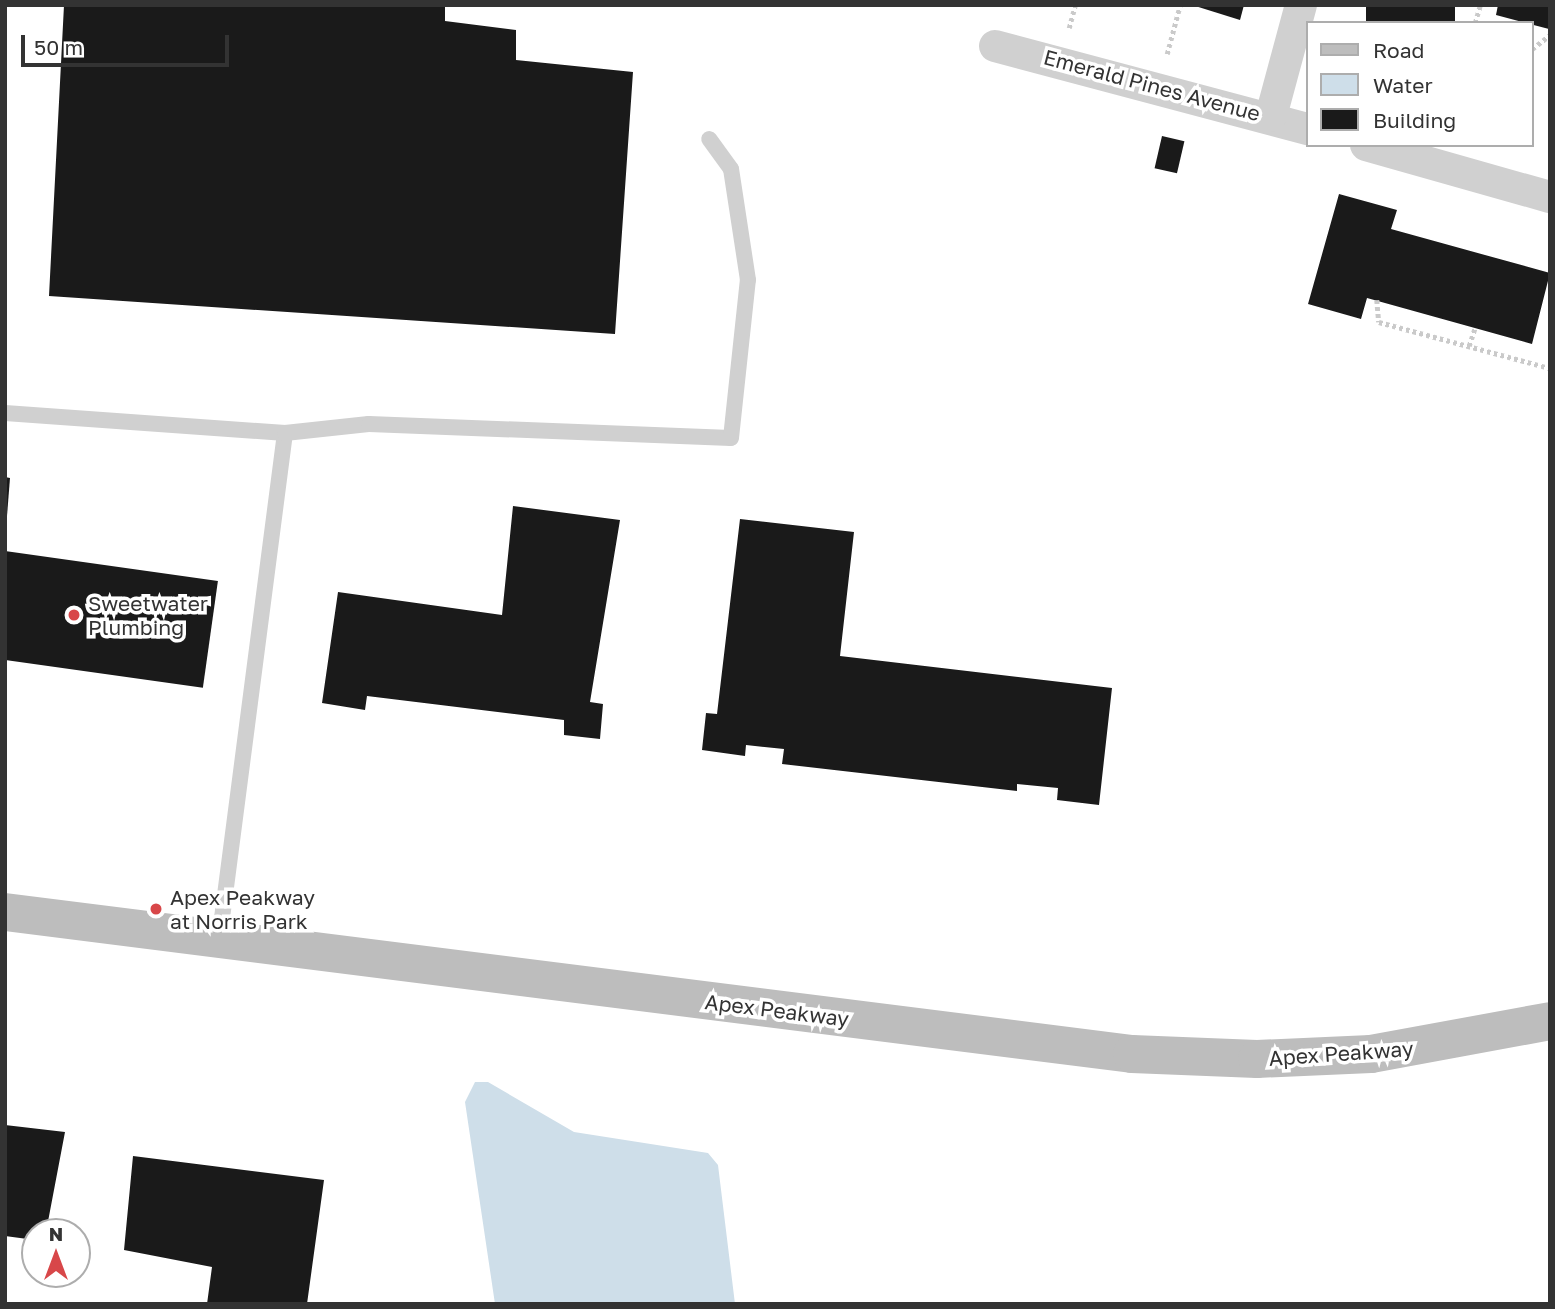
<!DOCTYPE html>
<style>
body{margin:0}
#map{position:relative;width:1555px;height:1309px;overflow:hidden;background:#fff;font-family:"Golos Text",sans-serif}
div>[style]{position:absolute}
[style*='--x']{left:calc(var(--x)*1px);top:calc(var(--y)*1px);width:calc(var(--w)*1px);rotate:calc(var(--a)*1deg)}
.water>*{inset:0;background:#cedee9}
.building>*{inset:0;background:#1a1a1a;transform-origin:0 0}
.path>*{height:4.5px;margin-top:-2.25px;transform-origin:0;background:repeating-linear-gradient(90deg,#cacaca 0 3.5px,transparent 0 7px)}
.lane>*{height:16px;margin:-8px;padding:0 8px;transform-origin:8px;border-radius:8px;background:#d0d0d0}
.street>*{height:32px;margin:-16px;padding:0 16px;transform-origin:16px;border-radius:16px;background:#d0d0d0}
.secondary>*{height:38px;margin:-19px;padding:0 19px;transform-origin:19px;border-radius:19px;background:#bdbdbd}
.dots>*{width:19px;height:19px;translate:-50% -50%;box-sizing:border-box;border:4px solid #fff;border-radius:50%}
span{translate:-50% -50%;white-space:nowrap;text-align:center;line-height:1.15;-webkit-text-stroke:7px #fff;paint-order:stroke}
.street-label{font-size:21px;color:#333}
.poi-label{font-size:21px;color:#333}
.left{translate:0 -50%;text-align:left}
.frame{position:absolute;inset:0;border:7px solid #333;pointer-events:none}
.legend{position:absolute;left:1306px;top:21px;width:228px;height:126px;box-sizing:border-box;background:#fff;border:2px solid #adadad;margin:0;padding:9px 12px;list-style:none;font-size:21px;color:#333}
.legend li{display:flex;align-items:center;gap:14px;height:35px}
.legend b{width:35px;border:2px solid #adadad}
.north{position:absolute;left:21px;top:1218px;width:70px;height:70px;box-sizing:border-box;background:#fff;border:2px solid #adadad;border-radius:50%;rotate:0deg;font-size:19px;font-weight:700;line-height:28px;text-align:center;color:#333}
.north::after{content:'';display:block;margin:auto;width:24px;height:32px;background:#d84749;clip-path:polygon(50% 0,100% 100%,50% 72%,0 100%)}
.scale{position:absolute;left:21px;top:35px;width:208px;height:32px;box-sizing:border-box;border:4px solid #333;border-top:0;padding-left:9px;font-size:21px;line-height:24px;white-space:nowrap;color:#333;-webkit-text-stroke:5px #fff;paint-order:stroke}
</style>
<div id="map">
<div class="water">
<div style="clip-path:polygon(475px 1082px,488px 1082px,574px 1132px,708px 1153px,718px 1165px,735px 1304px,495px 1304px,465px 1102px)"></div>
</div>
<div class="building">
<div style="clip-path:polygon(64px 5px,445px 5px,445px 21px,516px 30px,516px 60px,633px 72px,615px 334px,49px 296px)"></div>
<div style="clip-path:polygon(1192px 5px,1244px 5px,1240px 20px)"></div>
<div style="left:1366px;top:5px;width:89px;height:18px"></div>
<div style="clip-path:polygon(1498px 5px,1550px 5px,1549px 29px,1496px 15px)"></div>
<div style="left:1162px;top:136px;width:23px;height:33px;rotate:13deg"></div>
<div style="clip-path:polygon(1339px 194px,1397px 210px,1391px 229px,1550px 273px,1532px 344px,1367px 298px,1361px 319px,1308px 304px)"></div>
<div style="clip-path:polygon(5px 477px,10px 478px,7px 516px,5px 516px)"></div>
<div style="clip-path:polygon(513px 506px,620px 520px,590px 702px,603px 704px,600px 739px,564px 735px,564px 720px,367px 696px,365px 710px,322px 703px,338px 592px,502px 615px)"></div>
<div style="clip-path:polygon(740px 519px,854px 532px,840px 656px,1112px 688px,1099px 805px,1057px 800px,1058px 788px,1017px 784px,1017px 791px,782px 764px,784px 749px,746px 745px,745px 756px,702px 750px,706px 713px,717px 714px)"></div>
<div style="left:5px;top:551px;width:215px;height:108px;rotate:8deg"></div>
<div style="clip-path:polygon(5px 1125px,65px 1132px,46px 1232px,35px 1232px,35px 1240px,5px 1236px)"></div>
<div style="clip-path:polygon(133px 1156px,324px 1180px,307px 1304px,207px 1304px,212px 1267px,124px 1250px)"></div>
</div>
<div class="path">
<div style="--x:1475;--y:23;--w:19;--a:-74"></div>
<div style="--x:1069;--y:28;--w:24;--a:-75"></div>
<div style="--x:1532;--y:49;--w:23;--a:-38"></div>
<div style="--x:1167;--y:54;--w:51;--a:-75.1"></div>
<div style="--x:1377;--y:300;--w:22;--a:85"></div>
<div style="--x:1379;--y:322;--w:177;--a:15.1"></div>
<div style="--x:1469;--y:346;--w:19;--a:-72"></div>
</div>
<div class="lane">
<div style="--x:5;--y:413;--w:281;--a:4.1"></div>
<div style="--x:285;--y:433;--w:512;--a:97.4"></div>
<div style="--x:285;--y:433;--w:84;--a:-6.1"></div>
<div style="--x:369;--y:424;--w:362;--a:2.2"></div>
<div style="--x:731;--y:438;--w:159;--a:-83.9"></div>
<div style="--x:748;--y:280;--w:112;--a:-98.7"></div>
<div style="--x:731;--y:169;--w:37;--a:-126"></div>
</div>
<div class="street">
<div style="--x:995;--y:46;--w:324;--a:14.9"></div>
<div style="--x:1271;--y:116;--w:115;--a:-74.9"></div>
<div style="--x:1366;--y:145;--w:191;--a:15.8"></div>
</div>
<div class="secondary">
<div style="--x:5;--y:912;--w:1136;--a:7.18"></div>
<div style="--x:1132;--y:1054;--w:125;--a:2.3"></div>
<div style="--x:1257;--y:1059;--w:114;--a:-2.5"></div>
<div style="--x:1371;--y:1054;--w:182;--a:-10.4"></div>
</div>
<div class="dots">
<div style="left:74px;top:615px;background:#d84749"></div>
<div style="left:156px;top:909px;background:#d84749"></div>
</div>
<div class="street-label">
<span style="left:1152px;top:85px;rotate:15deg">Emerald Pines Avenue</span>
<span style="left:777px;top:1010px;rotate:7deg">Apex Peakway</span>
<span style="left:1341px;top:1053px;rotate:-4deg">Apex Peakway</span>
</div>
<div class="poi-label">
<span class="left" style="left:88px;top:615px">Sweetwater<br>Plumbing</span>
<span class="left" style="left:170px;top:909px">Apex Peakway<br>at Norris Park</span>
</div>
<div class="frame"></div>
<ul class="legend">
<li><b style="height:9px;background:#bdbdbd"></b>Road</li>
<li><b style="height:19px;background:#cedee9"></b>Water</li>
<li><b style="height:19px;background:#1a1a1a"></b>Building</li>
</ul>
<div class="north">N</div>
<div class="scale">50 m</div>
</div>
